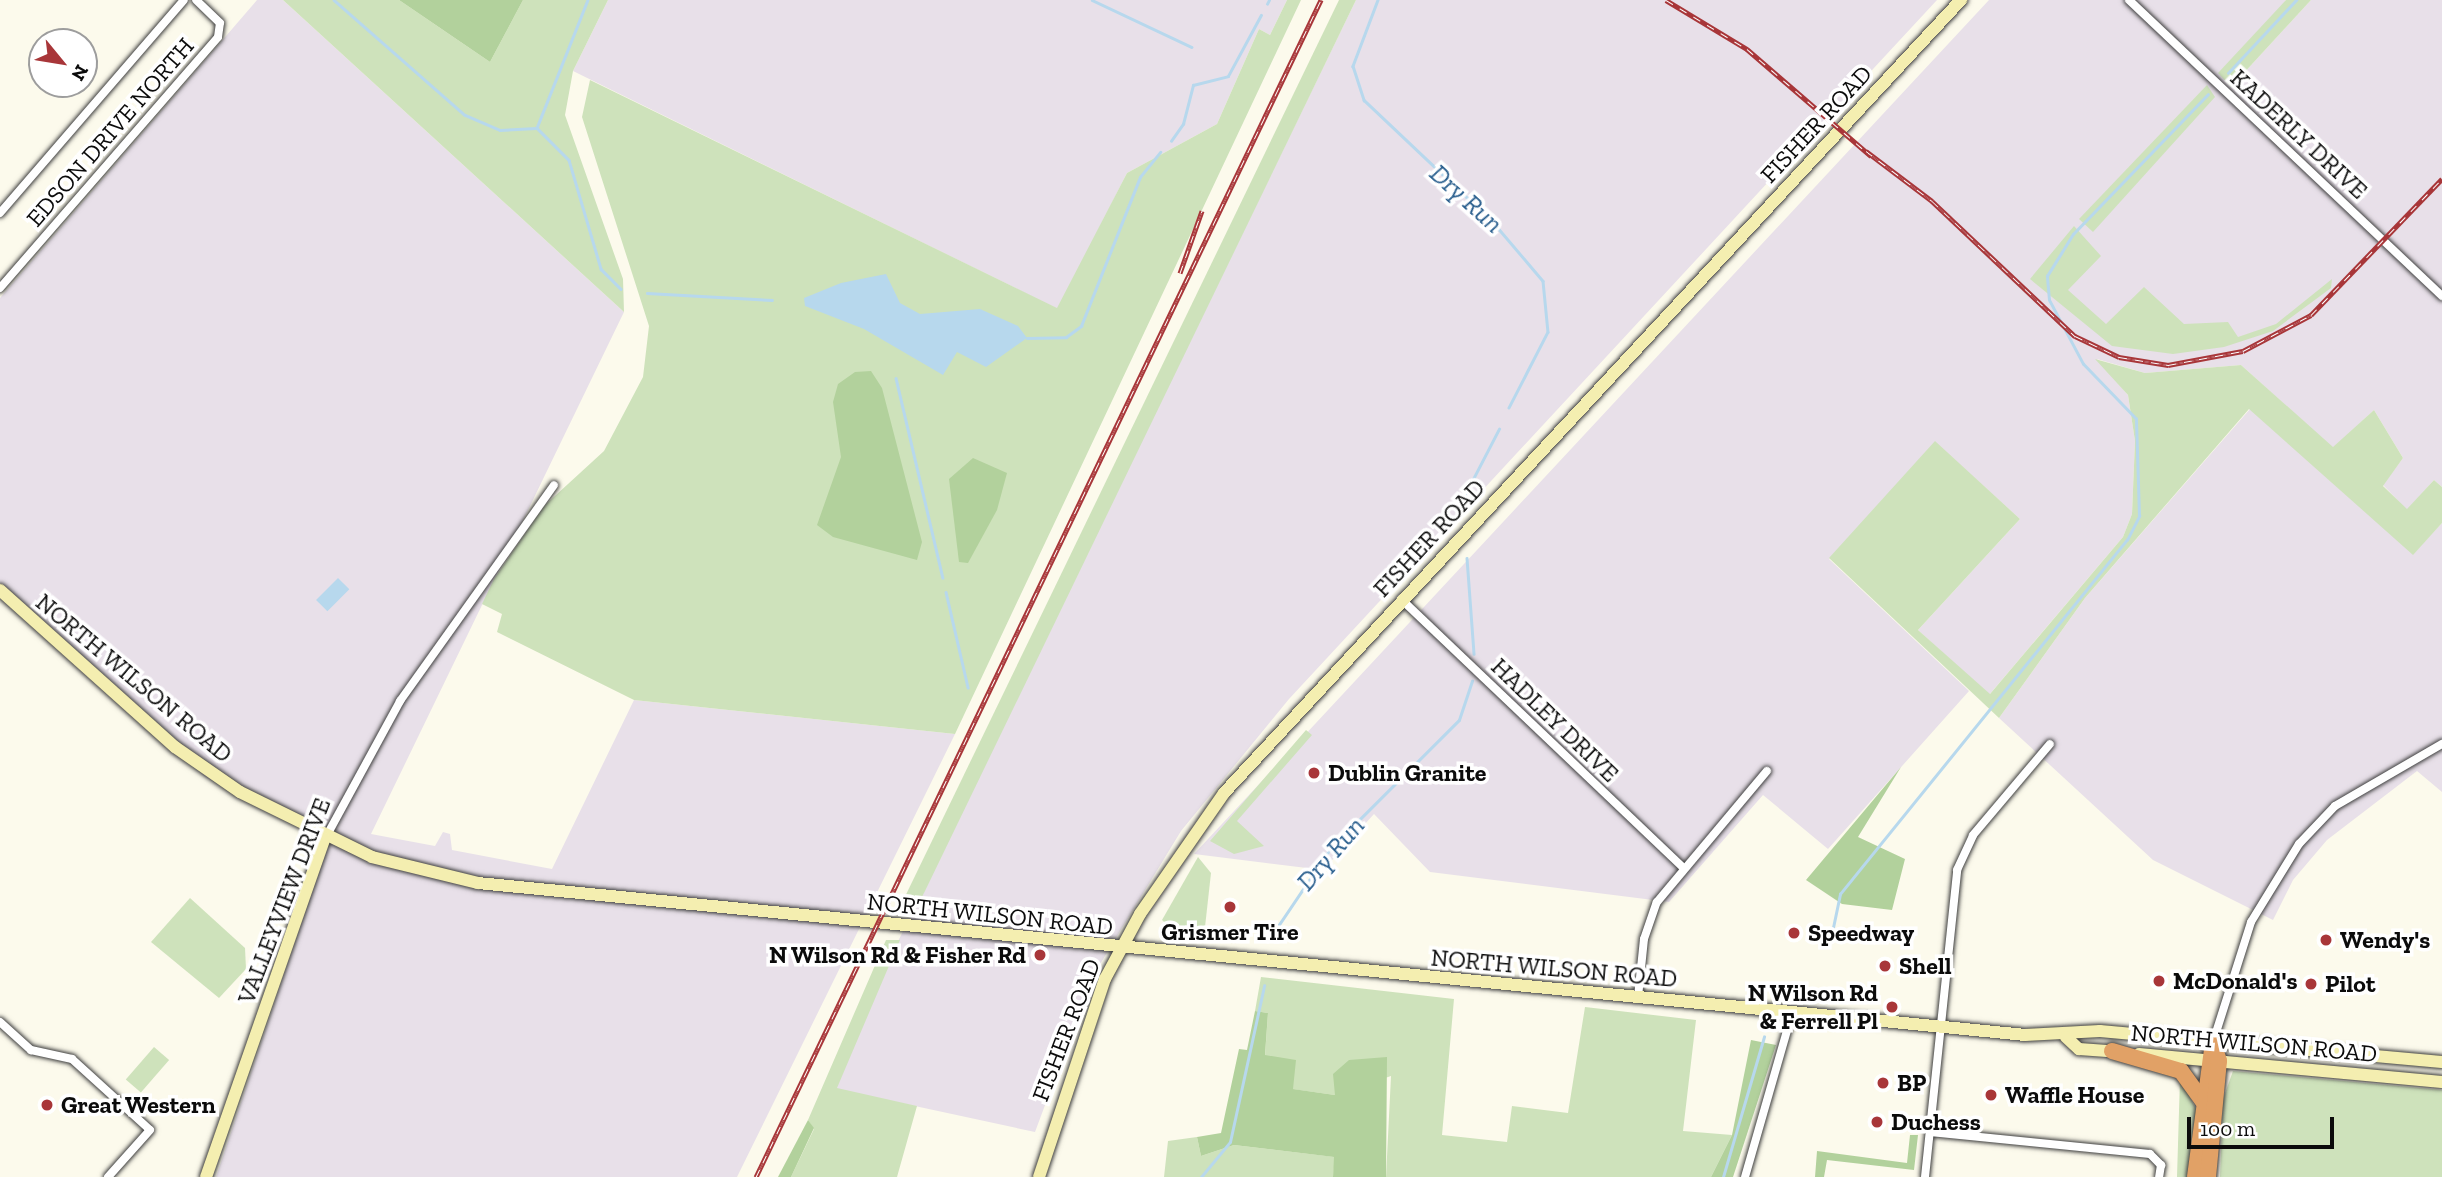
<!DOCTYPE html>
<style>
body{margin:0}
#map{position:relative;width:2442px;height:1177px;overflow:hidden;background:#fcfaec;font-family:"Zilla Slab",serif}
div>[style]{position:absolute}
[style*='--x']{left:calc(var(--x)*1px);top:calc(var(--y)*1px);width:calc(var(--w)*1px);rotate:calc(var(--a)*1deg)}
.industrial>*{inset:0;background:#e8e0e9}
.green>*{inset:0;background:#cee2bb;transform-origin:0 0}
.forest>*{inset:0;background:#b2d19c}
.water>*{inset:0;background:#b7d8ed;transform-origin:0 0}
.stream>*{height:2.5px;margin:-1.25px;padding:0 1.25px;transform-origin:1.25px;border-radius:1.25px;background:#b7d8ed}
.roads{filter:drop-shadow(0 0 2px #3e3e3e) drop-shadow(0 0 2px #3e3e3e)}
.street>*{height:8px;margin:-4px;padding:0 4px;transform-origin:4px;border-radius:4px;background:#fff}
.secondary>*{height:12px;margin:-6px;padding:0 6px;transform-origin:6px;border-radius:6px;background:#f4eeb0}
.highway>*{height:16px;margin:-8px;padding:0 8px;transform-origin:8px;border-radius:8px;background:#e1a166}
.rail>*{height:5px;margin-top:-2.5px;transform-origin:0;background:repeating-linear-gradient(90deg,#fff 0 8px,#a83639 0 16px);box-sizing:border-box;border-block:2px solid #a83639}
.dots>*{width:19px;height:19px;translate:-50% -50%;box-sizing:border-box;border:4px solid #fff;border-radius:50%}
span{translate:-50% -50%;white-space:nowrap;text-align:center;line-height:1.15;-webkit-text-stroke:7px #fff;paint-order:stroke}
.street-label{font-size:24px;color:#0b0b0b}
.poi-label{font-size:24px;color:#0b0b0b;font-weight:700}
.left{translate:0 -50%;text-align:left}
.right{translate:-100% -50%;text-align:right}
.water-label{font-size:26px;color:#265c8c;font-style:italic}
.north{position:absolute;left:28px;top:28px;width:70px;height:70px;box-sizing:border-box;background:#fff;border:2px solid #9d9d9d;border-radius:50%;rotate:120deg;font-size:19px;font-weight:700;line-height:28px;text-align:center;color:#0b0b0b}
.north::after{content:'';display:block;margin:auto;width:24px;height:32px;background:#a83639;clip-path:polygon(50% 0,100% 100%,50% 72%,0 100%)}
.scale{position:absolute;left:2187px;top:1117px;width:147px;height:32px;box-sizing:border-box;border:4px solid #0b0b0b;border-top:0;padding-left:9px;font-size:21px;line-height:24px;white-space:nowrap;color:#0b0b0b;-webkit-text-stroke:5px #fff;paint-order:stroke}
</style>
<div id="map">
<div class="industrial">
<div style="clip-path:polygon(257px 0,283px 0,624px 312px,371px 834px,435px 846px,443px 832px,450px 834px,452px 850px,552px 869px,634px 700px,955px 734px,737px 1177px,216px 1177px,329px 841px,205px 777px,0 593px,0 298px)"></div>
<div style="clip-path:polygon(608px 0,1287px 0,1270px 35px,1259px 29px,1217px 124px,1127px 173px,1058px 309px,573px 71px)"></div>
<div style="clip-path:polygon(1356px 0,1937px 0,1289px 699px,1181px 831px,1094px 974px,1035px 1132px,836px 1089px,887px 964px)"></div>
<div style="clip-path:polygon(1989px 0,2286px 0,2231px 87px,2311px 0,2442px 0,2442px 487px,2434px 480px,2407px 510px,2383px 485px,2403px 458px,2374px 410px,2333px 448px,2241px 365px,2145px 373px,2097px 359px,2128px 395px,2135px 441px,2132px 514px,2123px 537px,1989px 695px,1918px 630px,2020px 519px,1935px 442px,1829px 559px,1969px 691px,1828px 849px,1763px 795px,1669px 902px,1430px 872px,1374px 814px,1323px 870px,1194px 854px)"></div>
<div style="clip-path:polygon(2250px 409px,2413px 554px,2442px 523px,2442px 792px,2417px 771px,2327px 840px,2293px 880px,2273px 920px,2153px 860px,1999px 718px,2085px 598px)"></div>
</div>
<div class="green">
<div style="clip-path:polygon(283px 0,399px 0,490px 62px,523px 0,608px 0,573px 71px,565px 115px,623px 279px,624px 312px)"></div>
<div style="clip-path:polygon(1287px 0,1301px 0,955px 734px,634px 700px,497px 632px,502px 614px,482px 604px,494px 579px,544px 506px,604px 451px,643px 377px,649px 326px,582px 117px,590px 80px,1057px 308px,1127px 173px,1217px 124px,1259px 29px,1270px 35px)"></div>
<div style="clip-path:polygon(1339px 0,1356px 0,925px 891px,914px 912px,899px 909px)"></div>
<div style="clip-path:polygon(2286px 0,2311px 0,2231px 87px,2218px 73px)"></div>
<div style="clip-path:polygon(2207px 85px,2215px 97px,2093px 232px,2079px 219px)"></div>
<div style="clip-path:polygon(2074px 226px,2101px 256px,2068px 290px,2106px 324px,2144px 287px,2184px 324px,2228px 322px,2238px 337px,2276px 324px,2332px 279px,2331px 288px,2273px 331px,2224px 347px,2173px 354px,2112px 346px,2030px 279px)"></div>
<div style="clip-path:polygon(2095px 359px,2145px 373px,2241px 365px,2333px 447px,2374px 410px,2403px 458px,2383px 486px,2407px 509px,2434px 480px,2442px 487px,2442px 523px,2413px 555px,2249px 409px,2085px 598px,1999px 718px,1829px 558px,1935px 441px,2020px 519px,1918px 630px,1990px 694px,2123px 537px,2132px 514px,2135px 441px,2128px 395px)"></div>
<div style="clip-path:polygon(1306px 730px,1312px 735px,1237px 821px,1264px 846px,1234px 854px,1210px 841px)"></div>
<div style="clip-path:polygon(1198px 857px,1211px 873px,1204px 936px,1175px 932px,1162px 920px)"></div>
<div style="clip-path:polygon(190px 898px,245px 948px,246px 969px,219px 998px,151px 942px)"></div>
<div style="clip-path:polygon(886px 940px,900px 940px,837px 1088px,917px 1106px,897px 1177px,791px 1177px,814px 1129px,808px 1120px)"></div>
<div style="clip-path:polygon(1261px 977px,1454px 999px,1442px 1135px,1507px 1142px,1512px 1106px,1568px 1113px,1585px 1007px,1696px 1020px,1683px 1131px,1732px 1135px,1711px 1177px,1386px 1177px,1391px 1076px,1335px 1095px,1292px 1089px,1265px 1056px,1268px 1013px,1255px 1011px)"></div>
<div style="left:154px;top:1047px;width:20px;height:43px;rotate:41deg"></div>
<div style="clip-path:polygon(2233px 1071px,2442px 1090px,2442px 1177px,2220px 1177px,2223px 1099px)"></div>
<div style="clip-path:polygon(2180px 1078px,2197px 1111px,2187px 1177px,2177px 1177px)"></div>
<div style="clip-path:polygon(1197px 1137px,1201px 1156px,1234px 1145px,1335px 1157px,1333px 1177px,1164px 1177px,1168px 1141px)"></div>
</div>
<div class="forest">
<div style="clip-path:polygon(399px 0,523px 0,490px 62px)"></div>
<div style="clip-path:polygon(871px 371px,882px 388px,922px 542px,917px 560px,833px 537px,817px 525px,841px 457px,833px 402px,838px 384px,855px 372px)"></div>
<div style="clip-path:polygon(973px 458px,1007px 473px,997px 510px,968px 563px,959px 562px,949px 479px)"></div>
<div style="clip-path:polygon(1901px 767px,1858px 837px,1905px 859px,1892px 910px,1842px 904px,1806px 880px)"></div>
<div style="clip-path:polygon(1255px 1011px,1268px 1013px,1265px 1055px,1296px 1060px,1293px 1089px,1335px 1095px,1333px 1074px,1349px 1060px,1387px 1057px,1386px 1177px,1333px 1177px,1334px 1157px,1234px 1145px,1201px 1156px,1197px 1137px,1221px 1133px,1239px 1049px,1247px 1050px)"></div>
<div style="clip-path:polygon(1751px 1040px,1776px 1045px,1733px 1177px,1711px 1177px,1732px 1135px)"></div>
<div style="clip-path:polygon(808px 1120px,814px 1128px,791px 1177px,778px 1177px)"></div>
<div style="clip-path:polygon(1910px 1135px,1918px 1135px,1914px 1170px,1827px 1160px,1824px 1177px,1815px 1177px,1817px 1151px,1907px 1163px)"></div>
</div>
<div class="water">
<div style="clip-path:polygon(886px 274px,900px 303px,920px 314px,980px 309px,1018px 326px,1027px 338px,986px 367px,957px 352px,943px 375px,864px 329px,805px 306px,804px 298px,841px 283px)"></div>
<div style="left:338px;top:578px;width:16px;height:31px;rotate:45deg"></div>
</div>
<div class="stream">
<div style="--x:334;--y:0;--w:174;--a:41.3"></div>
<div style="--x:465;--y:115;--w:38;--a:23"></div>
<div style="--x:500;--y:130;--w:36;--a:-3"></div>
<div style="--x:588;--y:0;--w:138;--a:111.7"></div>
<div style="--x:537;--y:128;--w:45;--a:45"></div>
<div style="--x:569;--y:160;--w:114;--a:73.6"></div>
<div style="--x:601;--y:269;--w:28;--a:45"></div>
<div style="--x:1092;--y:0;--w:110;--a:25.2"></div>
<div style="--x:1378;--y:0;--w:71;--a:110.7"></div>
<div style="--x:1353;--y:66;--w:36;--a:72"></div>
<div style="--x:1364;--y:100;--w:178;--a:43.4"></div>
<div style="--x:1493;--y:222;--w:77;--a:49.7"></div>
<div style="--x:1543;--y:281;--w:51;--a:84.4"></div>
<div style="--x:1548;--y:332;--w:85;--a:117.2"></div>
<div style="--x:1267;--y:4;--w:4;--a:-63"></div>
<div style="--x:2228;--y:73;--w:100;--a:-47"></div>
<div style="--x:1171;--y:141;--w:21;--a:-55"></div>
<div style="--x:1183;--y:124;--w:40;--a:-75.6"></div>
<div style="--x:1193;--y:85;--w:36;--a:-14"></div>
<div style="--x:1228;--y:76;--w:69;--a:-61.6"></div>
<div style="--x:647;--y:293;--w:125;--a:3.2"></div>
<div style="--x:1027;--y:338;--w:39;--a:-1"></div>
<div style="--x:1066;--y:337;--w:19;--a:-36"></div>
<div style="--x:1081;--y:326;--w:160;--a:-68.4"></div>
<div style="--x:1140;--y:177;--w:32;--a:-51"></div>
<div style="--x:896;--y:378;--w:205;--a:76.8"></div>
<div style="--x:1458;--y:508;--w:89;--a:-62.6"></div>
<div style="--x:1467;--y:558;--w:96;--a:85.8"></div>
<div style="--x:946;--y:592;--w:98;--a:77"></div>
<div style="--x:1272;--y:935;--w:104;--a:-56"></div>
<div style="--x:1330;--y:849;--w:182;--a:-45"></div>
<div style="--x:1459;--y:720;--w:41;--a:-71.6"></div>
<div style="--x:1830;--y:942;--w:49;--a:-78.2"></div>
<div style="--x:1840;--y:894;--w:456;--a:-51"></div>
<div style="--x:2127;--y:540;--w:27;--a:-63"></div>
<div style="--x:2139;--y:516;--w:97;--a:-91.8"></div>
<div style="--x:2136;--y:419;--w:76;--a:-133.9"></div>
<div style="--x:2083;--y:364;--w:72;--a:-118"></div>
<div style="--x:2049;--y:300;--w:24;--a:-95"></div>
<div style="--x:2047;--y:276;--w:49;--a:-58.2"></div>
<div style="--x:2073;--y:234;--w:194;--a:-46"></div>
<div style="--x:1201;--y:1177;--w:45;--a:-50.4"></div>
<div style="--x:1230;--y:1142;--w:160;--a:-77.7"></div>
<div style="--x:1723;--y:1177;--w:146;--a:-73.7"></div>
</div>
<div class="roads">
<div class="street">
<div style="--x:2129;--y:0;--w:431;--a:43.4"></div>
<div style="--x:0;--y:213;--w:281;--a:-49.2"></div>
<div style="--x:0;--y:288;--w:332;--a:-49"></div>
<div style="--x:218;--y:37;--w:14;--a:-82"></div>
<div style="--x:220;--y:23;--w:33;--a:-136"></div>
<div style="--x:1401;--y:599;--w:390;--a:43.6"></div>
<div style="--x:326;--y:837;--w:155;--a:-61.4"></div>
<div style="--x:400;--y:701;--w:265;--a:-54.5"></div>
<div style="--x:1638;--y:997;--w:58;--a:-84.1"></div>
<div style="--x:1644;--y:939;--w:39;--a:-71"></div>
<div style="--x:1657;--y:902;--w:171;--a:-50"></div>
<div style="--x:0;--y:1022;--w:42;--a:42.1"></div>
<div style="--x:31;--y:1050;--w:42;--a:12.4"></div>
<div style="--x:72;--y:1059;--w:105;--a:42.3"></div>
<div style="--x:150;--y:1130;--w:63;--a:131.8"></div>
<div style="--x:2213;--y:1042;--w:126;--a:-72.4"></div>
<div style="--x:2251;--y:922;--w:92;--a:-58.4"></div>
<div style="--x:2299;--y:844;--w:52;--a:-46.5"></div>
<div style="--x:2335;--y:806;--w:124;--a:-30.1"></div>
<div style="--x:1930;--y:1132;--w:221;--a:5.7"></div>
<div style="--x:2150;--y:1154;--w:16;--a:45"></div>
<div style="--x:2161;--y:1165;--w:12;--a:99"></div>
<div style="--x:1745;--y:1177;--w:171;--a:-74"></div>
<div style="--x:1925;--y:1177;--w:309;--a:-84"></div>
<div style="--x:1957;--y:870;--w:38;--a:-65"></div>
<div style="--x:1973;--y:835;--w:119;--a:-49.8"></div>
</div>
<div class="secondary">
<div style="--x:0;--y:590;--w:235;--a:41.9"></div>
<div style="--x:175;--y:747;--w:79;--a:34.7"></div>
<div style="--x:240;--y:792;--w:147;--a:26.2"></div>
<div style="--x:372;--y:857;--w:109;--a:13.8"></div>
<div style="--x:478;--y:883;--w:1554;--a:5.61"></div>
<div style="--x:2025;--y:1035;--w:75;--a:-3.1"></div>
<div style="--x:2100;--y:1031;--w:343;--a:5.2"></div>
<div style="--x:2066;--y:1037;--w:18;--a:43"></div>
<div style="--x:2079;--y:1049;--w:42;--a:4.1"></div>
<div style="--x:2139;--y:1054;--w:304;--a:5.3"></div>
<div style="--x:206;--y:1177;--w:359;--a:-70.7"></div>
<div style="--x:1039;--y:1177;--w:209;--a:-71.6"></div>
<div style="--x:1105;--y:979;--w:74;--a:-61.7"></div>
<div style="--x:1140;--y:914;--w:147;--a:-55.2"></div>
<div style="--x:1224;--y:793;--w:1083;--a:-47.1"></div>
</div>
<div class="highway">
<div style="--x:2112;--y:1051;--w:72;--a:16.2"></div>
<div style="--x:2181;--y:1071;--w:37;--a:54"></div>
<div style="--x:2195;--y:1177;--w:136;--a:-82.4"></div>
<div style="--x:2208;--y:1177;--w:117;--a:-84.6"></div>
<div style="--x:2219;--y:1061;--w:20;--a:-108"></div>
</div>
</div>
<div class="rail">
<div style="--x:1666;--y:0;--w:95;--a:31.2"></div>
<div style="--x:1747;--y:49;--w:164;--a:40.8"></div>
<div style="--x:1866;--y:151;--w:83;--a:37.1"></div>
<div style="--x:1932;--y:201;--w:197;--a:43.4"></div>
<div style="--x:2075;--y:336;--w:49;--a:25.5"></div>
<div style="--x:2119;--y:357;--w:50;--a:9.3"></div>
<div style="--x:2168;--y:365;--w:76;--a:-10.6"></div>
<div style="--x:2243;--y:351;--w:77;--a:-27.9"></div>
<div style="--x:2311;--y:315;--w:189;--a:-46.1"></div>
<div style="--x:1180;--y:273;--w:66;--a:-70.5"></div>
<div style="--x:756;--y:1177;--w:1306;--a:-64.36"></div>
</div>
<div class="dots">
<div style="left:1314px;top:773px;background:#a83639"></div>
<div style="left:1230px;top:907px;background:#a83639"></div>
<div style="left:1794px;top:933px;background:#a83639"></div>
<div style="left:2326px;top:940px;background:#a83639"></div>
<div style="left:1040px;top:955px;background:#a83639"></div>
<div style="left:1885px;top:966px;background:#a83639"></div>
<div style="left:2159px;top:981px;background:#a83639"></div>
<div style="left:2311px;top:984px;background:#a83639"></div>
<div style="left:1892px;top:1007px;background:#a83639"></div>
<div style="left:1883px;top:1083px;background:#a83639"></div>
<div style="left:1991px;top:1095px;background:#a83639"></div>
<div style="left:47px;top:1105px;background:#a83639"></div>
<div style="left:1877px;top:1122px;background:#a83639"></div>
</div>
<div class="street-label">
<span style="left:1816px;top:124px;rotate:-47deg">FISHER ROAD</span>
<span style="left:110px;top:132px;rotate:-49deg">EDSON DRIVE NORTH</span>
<span style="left:2299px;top:134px;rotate:43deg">KADERLY DRIVE</span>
<span style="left:1429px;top:538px;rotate:-47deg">FISHER ROAD</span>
<span style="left:134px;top:678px;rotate:40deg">NORTH WILSON ROAD</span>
<span style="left:1555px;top:720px;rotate:44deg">HADLEY DRIVE</span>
<span style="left:284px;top:901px;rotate:-69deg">VALLEYVIEW DRIVE</span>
<span style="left:990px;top:914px;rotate:6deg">NORTH WILSON ROAD</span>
<span style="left:1554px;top:968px;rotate:5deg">NORTH WILSON ROAD</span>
<span style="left:1066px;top:1030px;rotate:-69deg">FISHER ROAD</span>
<span style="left:2254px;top:1043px;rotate:5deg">NORTH WILSON ROAD</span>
</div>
<div class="poi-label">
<span class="left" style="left:1328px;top:773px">Dublin Granite</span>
<span style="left:1230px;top:932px">Grismer Tire</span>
<span class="left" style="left:1808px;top:933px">Speedway</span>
<span class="left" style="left:2340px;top:940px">Wendy's</span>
<span class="right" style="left:1026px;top:955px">N Wilson Rd &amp; Fisher Rd</span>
<span class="left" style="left:1899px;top:966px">Shell</span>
<span class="left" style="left:2173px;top:981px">McDonald's</span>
<span class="left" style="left:2325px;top:984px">Pilot</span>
<span class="right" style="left:1878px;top:1007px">N Wilson Rd<br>&amp; Ferrell Pl</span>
<span class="left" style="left:1897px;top:1083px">BP</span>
<span class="left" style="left:2005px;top:1095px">Waffle House</span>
<span class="left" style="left:61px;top:1105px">Great Western</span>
<span class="left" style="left:1891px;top:1122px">Duchess</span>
</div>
<div class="water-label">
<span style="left:1466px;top:199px;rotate:42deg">Dry Run</span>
<span style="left:1331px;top:854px;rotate:-49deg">Dry Run</span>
</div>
<div class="north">N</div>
<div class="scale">100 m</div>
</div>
